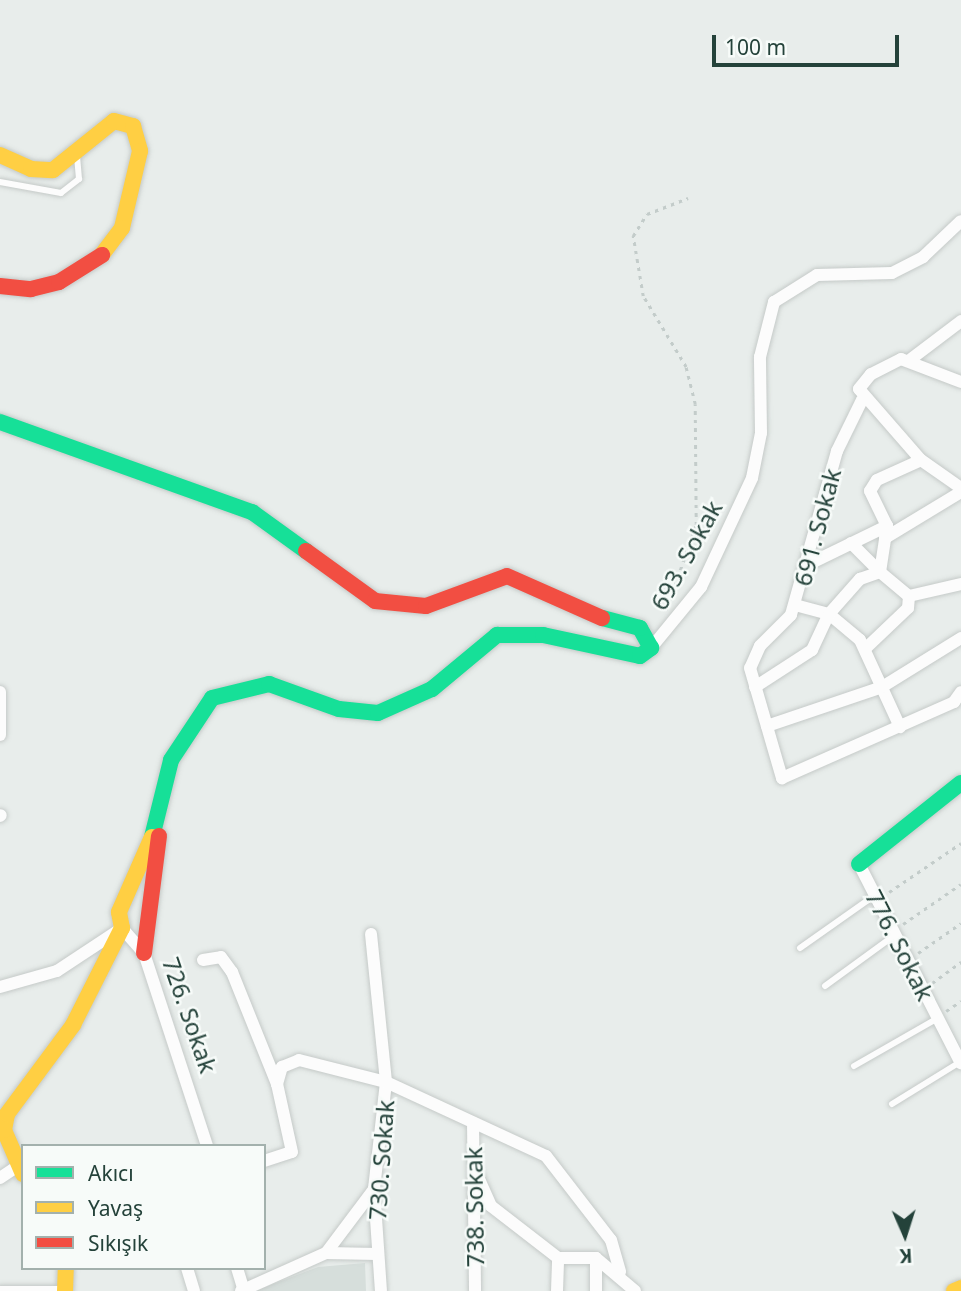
<!DOCTYPE html>
<meta charset="utf-8">
<style>
body{margin:0}
#map{position:relative;width:961px;height:1291px;overflow:hidden;background:#e8edeb;font-family:"Noto Sans",sans-serif}
div>[style]{position:absolute}
[style*='--x']{left:calc(var(--x)*1px);top:calc(var(--y)*1px);width:calc(var(--w)*1px);rotate:calc(var(--a)*1deg)}
.built>*{inset:0;background:#d6dedb}
.path>*{height:2.5px;margin-top:-1.25px;transform-origin:0;background:repeating-linear-gradient(90deg,#c3ccca 0 3.5px,transparent 0 8.5px)}
.roads{filter:drop-shadow(0 0 2px #c5cac8) drop-shadow(0 0 2px #c5cac8)}
.lane>*{height:6px;margin:-3px;padding:0 3px;transform-origin:3px;border-radius:3px;background:#fcfcfc}
.street>*{height:12px;margin:-6px;padding:0 6px;transform-origin:6px;border-radius:6px;background:#fcfcfc}
.fast>*{height:16px;margin:-8px;padding:0 8px;transform-origin:8px;border-radius:8px;background:#16e098}
.slow>*{height:16px;margin:-8px;padding:0 8px;transform-origin:8px;border-radius:8px;background:#ffcf43}
.jam>*{height:16px;margin:-8px;padding:0 8px;transform-origin:8px;border-radius:8px;background:#f24e42}
span{translate:-50% -50%;white-space:nowrap;text-align:center;line-height:1.15;-webkit-text-stroke:5px #f7fbf9;paint-order:stroke}
.street-label{font-size:24px;color:#24423a}
.legend{position:absolute;left:21px;top:1144px;width:245px;height:126px;box-sizing:border-box;background:#f7fbf9;border:2px solid #a3b1ad;margin:0;padding:9px 12px;list-style:none;font-size:21px;color:#24423a}
.legend li{display:flex;align-items:center;gap:14px;height:35px}
.legend b{width:35px;border:2px solid #a3b1ad}
.north{position:absolute;left:870px;top:1200px;width:70px;height:70px;-webkit-text-stroke:5px #f7fbf9;paint-order:stroke;rotate:177deg;font-size:19px;font-weight:700;line-height:28px;text-align:center;color:#24423a}
.north::after{content:'';display:block;margin:auto;width:24px;height:32px;background:#24423a;clip-path:polygon(50% 0,100% 100%,50% 72%,0 100%)}
.scale{position:absolute;left:712px;top:35px;width:187px;height:32px;box-sizing:border-box;border:4px solid #24423a;border-top:0;padding-left:9px;font-size:21px;line-height:24px;white-space:nowrap;color:#24423a;-webkit-text-stroke:5px #f7fbf9;paint-order:stroke}
</style>
<div id="map">
<div class="built">
<div style="clip-path:polygon(365px 1263px,366px 1291px,255px 1291px,318px 1267px)"></div>
</div>
<div class="path">
<div style="--x:666;--y:610;--w:90;--a:-70.6"></div>
<div style="--x:696;--y:525;--w:121;--a:-90.5"></div>
<div style="--x:695;--y:404;--w:38;--a:-104"></div>
<div style="--x:686;--y:367;--w:83;--a:-121.2"></div>
<div style="--x:643;--y:296;--w:61;--a:-99.5"></div>
<div style="--x:633;--y:236;--w:26;--a:-58"></div>
<div style="--x:647;--y:214;--w:44;--a:-21.3"></div>
<div style="--x:889;--y:892;--w:87;--a:-34.2"></div>
<div style="--x:903;--y:924;--w:70;--a:-34.6"></div>
<div style="--x:918;--y:953;--w:52;--a:-34.9"></div>
<div style="--x:932;--y:983;--w:36;--a:-36"></div>
<div style="--x:946;--y:1011;--w:18;--a:-34"></div>
</div>
<div class="roads">
<div class="lane">
<div style="--x:0;--y:182;--w:62;--a:10.2"></div>
<div style="--x:61;--y:193;--w:23;--a:-38"></div>
<div style="--x:79;--y:179;--w:22;--a:-95"></div>
<div style="--x:800;--y:948;--w:92;--a:-35.2"></div>
<div style="--x:825;--y:986;--w:87;--a:-36.1"></div>
<div style="--x:854;--y:1066;--w:97;--a:-29.7"></div>
<div style="--x:892;--y:1104;--w:80;--a:-31.7"></div>
<div style="--x:0;--y:1289;--w:63;--a:0"></div>
</div>
<div class="street">
<div style="--x:911;--y:359;--w:63;--a:-37.2"></div>
<div style="--x:961;--y:382;--w:64;--a:-159"></div>
<div style="--x:901;--y:359;--w:34;--a:153"></div>
<div style="--x:871;--y:374;--w:19;--a:129"></div>
<div style="--x:859;--y:389;--w:94;--a:48.9"></div>
<div style="--x:921;--y:460;--w:49;--a:35"></div>
<div style="--x:862;--y:400;--w:57;--a:116.1"></div>
<div style="--x:837;--y:451;--w:170;--a:105.7"></div>
<div style="--x:791;--y:615;--w:44;--a:135"></div>
<div style="--x:760;--y:646;--w:24;--a:114"></div>
<div style="--x:750;--y:668;--w:115;--a:73.8"></div>
<div style="--x:782;--y:778;--w:188;--a:-23.8"></div>
<div style="--x:954;--y:702;--w:12;--a:-55"></div>
<div style="--x:885;--y:538;--w:89;--a:-31.2"></div>
<div style="--x:851;--y:543;--w:41;--a:45"></div>
<div style="--x:807;--y:565;--w:89;--a:-26"></div>
<div style="--x:880;--y:572;--w:47;--a:-81.3"></div>
<div style="--x:887;--y:526;--w:39;--a:-116"></div>
<div style="--x:870;--y:491;--w:13;--a:-58"></div>
<div style="--x:877;--y:480;--w:48;--a:-24.4"></div>
<div style="--x:795;--y:605;--w:35;--a:15"></div>
<div style="--x:829;--y:614;--w:40;--a:40"></div>
<div style="--x:860;--y:640;--w:96;--a:65.3"></div>
<div style="--x:651;--y:648;--w:79;--a:-50.7"></div>
<div style="--x:701;--y:587;--w:120;--a:-64.9"></div>
<div style="--x:752;--y:478;--w:46;--a:-78.7"></div>
<div style="--x:761;--y:433;--w:76;--a:-90.8"></div>
<div style="--x:760;--y:357;--w:57;--a:-75.7"></div>
<div style="--x:774;--y:302;--w:51;--a:-32.1"></div>
<div style="--x:817;--y:275;--w:75;--a:-1.5"></div>
<div style="--x:892;--y:273;--w:35;--a:-27"></div>
<div style="--x:923;--y:257;--w:52;--a:-43.5"></div>
<div style="--x:866;--y:648;--w:58;--a:-43.6"></div>
<div style="--x:908;--y:608;--w:12;--a:-85"></div>
<div style="--x:755;--y:687;--w:68;--a:-33"></div>
<div style="--x:812;--y:650;--w:40;--a:-65"></div>
<div style="--x:829;--y:614;--w:47;--a:-48.5"></div>
<div style="--x:860;--y:579;--w:21;--a:-19"></div>
<div style="--x:880;--y:572;--w:38;--a:40"></div>
<div style="--x:909;--y:596;--w:53;--a:-13"></div>
<div style="--x:0;--y:692;--w:43;--a:90"></div>
<div style="--x:767;--y:726;--w:121;--a:-18.7"></div>
<div style="--x:882;--y:687;--w:93;--a:-31.8"></div>
<div style="--x:0;--y:816;--w:1;--a:-45"></div>
<div style="--x:859;--y:864;--w:224;--a:62.9"></div>
<div style="--x:371;--y:934;--w:149;--a:84.2"></div>
<div style="--x:386;--y:1082;--w:108;--a:96.4"></div>
<div style="--x:374;--y:1189;--w:102;--a:86.1"></div>
<div style="--x:203;--y:960;--w:18;--a:-9"></div>
<div style="--x:221;--y:957;--w:19;--a:54"></div>
<div style="--x:232;--y:972;--w:121;--a:68.1"></div>
<div style="--x:0;--y:987;--w:59;--a:-15.7"></div>
<div style="--x:57;--y:971;--w:78;--a:-33.5"></div>
<div style="--x:122;--y:928;--w:33;--a:49"></div>
<div style="--x:144;--y:953;--w:203;--a:71.9"></div>
<div style="--x:473;--y:1123;--w:168;--a:89.3"></div>
<div style="--x:264;--y:1161;--w:29;--a:-18"></div>
<div style="--x:292;--y:1152;--w:70;--a:-102.4"></div>
<div style="--x:277;--y:1084;--w:18;--a:-74"></div>
<div style="--x:282;--y:1067;--w:18;--a:-22"></div>
<div style="--x:299;--y:1060;--w:90;--a:14.2"></div>
<div style="--x:386;--y:1082;--w:176;--a:24.8"></div>
<div style="--x:546;--y:1156;--w:106;--a:52.3"></div>
<div style="--x:611;--y:1240;--w:33;--a:74"></div>
<div style="--x:475;--y:1170;--w:39;--a:66"></div>
<div style="--x:491;--y:1206;--w:85;--a:37.8"></div>
<div style="--x:558;--y:1258;--w:38;--a:0"></div>
<div style="--x:596;--y:1258;--w:51;--a:40.2"></div>
<div style="--x:0;--y:1178;--w:22;--a:-34"></div>
<div style="--x:326;--y:1253;--w:51;--a:1.1"></div>
<div style="--x:187;--y:1268;--w:24;--a:73"></div>
<div style="--x:237;--y:1268;--w:24;--a:73"></div>
<div style="--x:241;--y:1291;--w:93;--a:-24.1"></div>
<div style="--x:326;--y:1253;--w:80;--a:-53.1"></div>
<div style="--x:557;--y:1291;--w:33;--a:-88"></div>
<div style="--x:596;--y:1291;--w:33;--a:-90"></div>
</div>
<div class="fast">
<div style="--x:0;--y:422;--w:268;--a:19.7"></div>
<div style="--x:252;--y:512;--w:67;--a:35.8"></div>
<div style="--x:152;--y:837;--w:79;--a:-76.1"></div>
<div style="--x:171;--y:760;--w:74;--a:-56.5"></div>
<div style="--x:212;--y:698;--w:59;--a:-13.8"></div>
<div style="--x:269;--y:684;--w:74;--a:19.7"></div>
<div style="--x:339;--y:709;--w:39;--a:6"></div>
<div style="--x:378;--y:713;--w:59;--a:-24"></div>
<div style="--x:432;--y:689;--w:85;--a:-39.7"></div>
<div style="--x:497;--y:635;--w:46;--a:0"></div>
<div style="--x:543;--y:635;--w:99;--a:12.2"></div>
<div style="--x:640;--y:656;--w:14;--a:-36"></div>
<div style="--x:651;--y:648;--w:23;--a:-119"></div>
<div style="--x:640;--y:628;--w:39;--a:-165"></div>
<div style="--x:859;--y:864;--w:130;--a:-38.5"></div>
</div>
<div class="slow">
<div style="--x:0;--y:155;--w:34;--a:24"></div>
<div style="--x:31;--y:169;--w:22;--a:3"></div>
<div style="--x:53;--y:170;--w:78;--a:-38.8"></div>
<div style="--x:114;--y:121;--w:20;--a:15"></div>
<div style="--x:133;--y:126;--w:26;--a:74"></div>
<div style="--x:140;--y:151;--w:79;--a:103.2"></div>
<div style="--x:122;--y:228;--w:34;--a:127"></div>
<div style="--x:23;--y:1174;--w:48;--a:-113.4"></div>
<div style="--x:4;--y:1130;--w:16;--a:-79"></div>
<div style="--x:7;--y:1114;--w:111;--a:-53.4"></div>
<div style="--x:73;--y:1025;--w:109;--a:-63.2"></div>
<div style="--x:122;--y:928;--w:16;--a:-101"></div>
<div style="--x:119;--y:912;--w:82;--a:-66.3"></div>
<div style="--x:65;--y:1291;--w:23;--a:-88"></div>
<div style="--x:954;--y:1291;--w:8;--a:-23"></div>
</div>
<div class="jam">
<div style="--x:0;--y:286;--w:31;--a:6"></div>
<div style="--x:31;--y:289;--w:29;--a:-14"></div>
<div style="--x:59;--y:282;--w:51;--a:-32.1"></div>
<div style="--x:306;--y:551;--w:85;--a:35.9"></div>
<div style="--x:375;--y:601;--w:51;--a:5.6"></div>
<div style="--x:426;--y:606;--w:86;--a:-20.3"></div>
<div style="--x:507;--y:576;--w:104;--a:23.9"></div>
<div style="--x:144;--y:953;--w:118;--a:-82.7"></div>
</div>
</div>
<div class="street-label">
<span style="left:817px;top:527px;rotate:-75deg">691. Sokak</span>
<span style="left:686px;top:555px;rotate:-61deg">693. Sokak</span>
<span style="left:900px;top:945px;rotate:63deg">776. Sokak</span>
<span style="left:190px;top:1015px;rotate:71deg">726. Sokak</span>
<span style="left:381px;top:1160px;rotate:-86deg">730. Sokak</span>
<span style="left:474px;top:1207px;rotate:-91deg">738. Sokak</span>
</div>
<ul class="legend">
<li><b style="height:9px;background:#16e098"></b>Akıcı</li>
<li><b style="height:9px;background:#ffcf43"></b>Yavaş</li>
<li><b style="height:9px;background:#f24e42"></b>Sıkışık</li>
</ul>
<div class="north">K</div>
<div class="scale">100 m</div>
</div>
